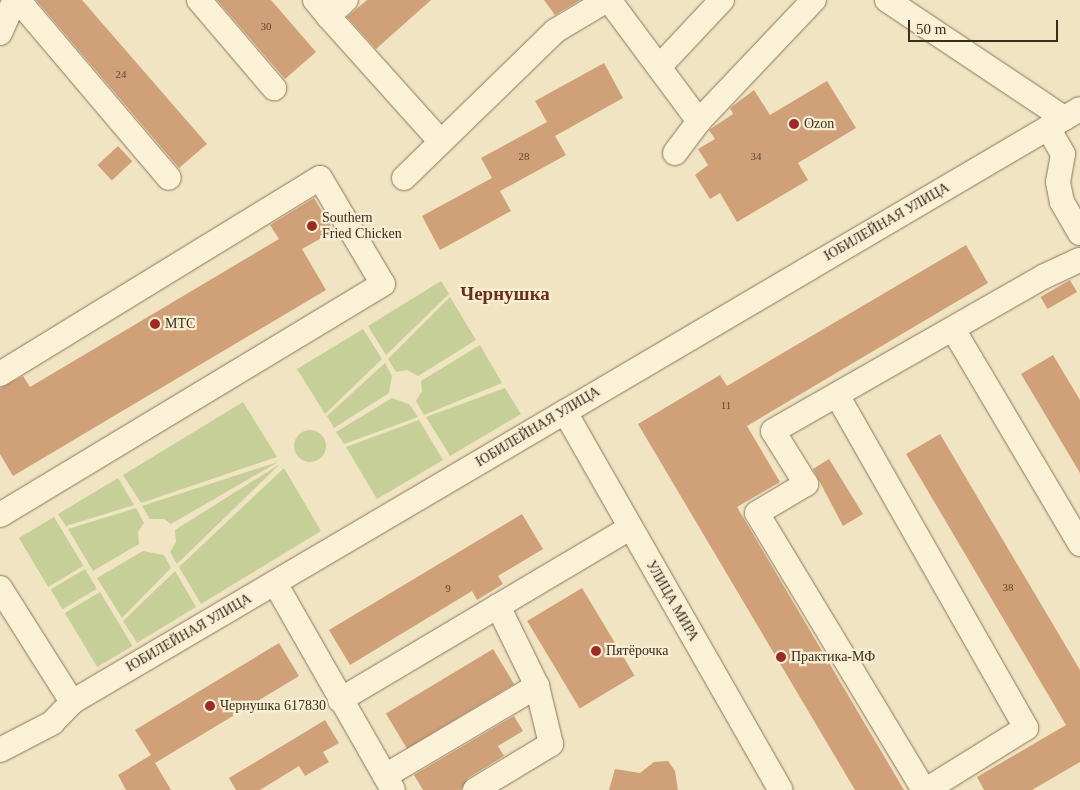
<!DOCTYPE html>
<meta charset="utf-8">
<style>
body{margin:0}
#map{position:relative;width:1080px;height:790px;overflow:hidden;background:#f0e4c3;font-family:Georgia,serif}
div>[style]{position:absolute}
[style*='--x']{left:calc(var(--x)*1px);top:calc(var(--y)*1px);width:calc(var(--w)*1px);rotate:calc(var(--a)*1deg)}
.green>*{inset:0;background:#c6cf97;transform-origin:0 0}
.round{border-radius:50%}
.building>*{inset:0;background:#d0a078;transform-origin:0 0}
.roads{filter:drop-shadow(0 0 1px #8b7659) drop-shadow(0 0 1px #8b7659)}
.minor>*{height:24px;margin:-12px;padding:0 12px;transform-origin:12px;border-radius:12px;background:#faf1d7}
.dots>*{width:14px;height:14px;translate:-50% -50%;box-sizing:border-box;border:2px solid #f7eed3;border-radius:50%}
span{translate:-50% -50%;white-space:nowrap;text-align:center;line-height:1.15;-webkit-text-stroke:4.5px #f7eed3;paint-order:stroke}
.number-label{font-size:11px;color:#604a34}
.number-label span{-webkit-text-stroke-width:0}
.poi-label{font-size:14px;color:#3b2d1e}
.left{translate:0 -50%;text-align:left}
.street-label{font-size:14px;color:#3b2d1e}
.district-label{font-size:19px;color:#692f1b;font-weight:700}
.scale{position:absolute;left:908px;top:20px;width:150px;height:22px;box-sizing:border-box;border:2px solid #3b2d1e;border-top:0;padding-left:6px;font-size:15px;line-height:18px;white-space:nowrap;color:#3b2d1e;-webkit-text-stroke:4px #f7eed3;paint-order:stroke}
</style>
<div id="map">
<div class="green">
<div style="clip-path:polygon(441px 281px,449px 294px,386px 355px,368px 326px)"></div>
<div style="clip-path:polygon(450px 297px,476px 340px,418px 376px,407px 370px,396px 372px,388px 359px)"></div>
<div style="clip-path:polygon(363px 329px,382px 359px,325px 414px,297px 369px)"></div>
<div style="clip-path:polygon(480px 345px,502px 383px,424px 415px,416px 401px,422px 391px,421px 381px)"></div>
<div style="clip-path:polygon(385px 363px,392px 376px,389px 393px,334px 428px,327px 416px)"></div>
<div style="clip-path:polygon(505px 388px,521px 414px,450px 456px,426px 417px)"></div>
<div style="clip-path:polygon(392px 398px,409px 404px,418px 417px,344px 444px,336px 432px)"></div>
<div style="clip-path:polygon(243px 402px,277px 457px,141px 503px,123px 475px)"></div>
<div style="clip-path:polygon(419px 420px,443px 460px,377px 499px,346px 447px)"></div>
<div class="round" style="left:294px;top:430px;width:32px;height:32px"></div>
<div style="clip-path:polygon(278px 462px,171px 524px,164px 519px,150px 519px,142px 506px)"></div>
<div style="clip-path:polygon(280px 464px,177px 564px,170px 552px,176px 542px,175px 530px)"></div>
<div style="clip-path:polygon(284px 468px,321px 531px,201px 604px,179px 567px)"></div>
<div style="clip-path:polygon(118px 478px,134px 505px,66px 526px,58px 514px)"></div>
<div style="clip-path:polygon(136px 508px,144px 523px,138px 532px,139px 544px,93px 571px,68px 529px)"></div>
<div style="left:54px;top:517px;width:57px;height:41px;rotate:59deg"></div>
<div style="clip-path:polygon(143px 551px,164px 555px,171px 568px,122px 618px,97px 578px)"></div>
<div style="left:85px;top:569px;width:23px;height:40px;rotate:59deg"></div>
<div style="clip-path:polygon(175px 571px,196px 607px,137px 643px,123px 621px)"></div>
<div style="left:100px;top:592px;width:63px;height:41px;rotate:59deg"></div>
</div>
<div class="building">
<div style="clip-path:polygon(36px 0,82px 0,207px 144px,179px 168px)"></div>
<div style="clip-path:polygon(217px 0,271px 0,316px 52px,285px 79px)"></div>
<div style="clip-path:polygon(367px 0,431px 0,376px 49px,347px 17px)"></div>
<div style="clip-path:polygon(544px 0,580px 0,555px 15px)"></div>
<div style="clip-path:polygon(604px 63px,623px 98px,555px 136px,566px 155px,500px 191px,511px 211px,440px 250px,422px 216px,492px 178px,481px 158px,547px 122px,535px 101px)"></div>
<div style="clip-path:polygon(827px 81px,856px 128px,798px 163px,808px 180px,737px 222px,720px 193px,710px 199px,695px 175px,708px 165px,698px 149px,715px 139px,709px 130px,733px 114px,730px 108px,754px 90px,770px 115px)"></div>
<div style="left:118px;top:146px;width:21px;height:28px;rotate:47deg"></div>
<div style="clip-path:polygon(314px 198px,334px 231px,302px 249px,326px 290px,13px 476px,0 454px,0 388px,23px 376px,30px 387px,279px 239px,270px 225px)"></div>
<div style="clip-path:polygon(966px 245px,988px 283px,747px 426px,780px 482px,737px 507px,904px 790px,855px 790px,638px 424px,720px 375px,727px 386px)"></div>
<div style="left:1070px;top:280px;width:14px;height:34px;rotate:60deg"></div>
<div style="clip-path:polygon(1053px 355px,1080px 400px,1080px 473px,1021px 374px)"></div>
<div style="clip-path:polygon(940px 434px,1080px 670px,1080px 762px,1032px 790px,984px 790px,977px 777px,1066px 725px,906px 454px)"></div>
<div style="clip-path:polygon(829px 459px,863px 514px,843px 526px,813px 469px)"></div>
<div style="clip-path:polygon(522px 514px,543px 549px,498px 576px,503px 584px,477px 600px,472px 591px,350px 665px,329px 630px)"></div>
<div style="left:582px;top:588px;width:102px;height:64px;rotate:59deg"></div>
<div style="clip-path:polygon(279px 643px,299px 676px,155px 763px,171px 790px,126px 790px,118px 775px,151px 755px,135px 730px)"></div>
<div style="left:493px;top:649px;width:41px;height:125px;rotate:59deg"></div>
<div style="clip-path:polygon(514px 716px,523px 731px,498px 746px,504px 756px,468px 778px,461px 790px,423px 790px,414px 775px)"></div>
<div style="clip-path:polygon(325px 720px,339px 743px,323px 752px,329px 762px,305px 776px,299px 766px,260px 790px,236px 790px,229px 778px)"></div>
<div style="clip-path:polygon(668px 761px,675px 771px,678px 790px,609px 790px,615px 769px,640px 773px,654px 762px)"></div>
</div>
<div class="roads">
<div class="minor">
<div style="--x:18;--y:0;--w:233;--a:49.7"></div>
<div style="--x:199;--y:0;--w:116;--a:49.6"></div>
<div style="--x:315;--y:0;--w:21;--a:51"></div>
<div style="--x:328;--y:16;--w:24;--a:-42"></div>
<div style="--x:609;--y:0;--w:151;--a:53.4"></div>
<div style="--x:699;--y:121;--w:167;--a:-46.5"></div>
<div style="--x:887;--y:0;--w:213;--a:33.7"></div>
<div style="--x:328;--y:16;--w:169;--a:48.1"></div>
<div style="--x:0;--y:33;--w:36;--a:-66"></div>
<div style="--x:659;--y:67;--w:92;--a:-46.8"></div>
<div style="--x:1048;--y:128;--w:30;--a:60"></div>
<div style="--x:1063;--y:154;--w:28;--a:100"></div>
<div style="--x:1058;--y:182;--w:20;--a:79"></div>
<div style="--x:1062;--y:202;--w:36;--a:60"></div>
<div style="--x:675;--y:153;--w:40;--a:-53"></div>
<div style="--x:404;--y:178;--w:211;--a:-44.2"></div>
<div style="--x:555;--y:31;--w:61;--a:-30.8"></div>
<div style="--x:953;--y:329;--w:250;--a:59.4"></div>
<div style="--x:0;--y:374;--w:375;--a:-31.5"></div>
<div style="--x:320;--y:178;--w:123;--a:59.3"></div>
<div style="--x:383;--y:284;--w:447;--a:148.9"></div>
<div style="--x:837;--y:395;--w:383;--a:60.4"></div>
<div style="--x:1026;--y:728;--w:118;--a:148.2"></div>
<div style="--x:565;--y:412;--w:435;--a:60.3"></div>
<div style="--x:275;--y:583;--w:238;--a:60.3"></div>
<div style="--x:0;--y:588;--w:135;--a:57.7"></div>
<div style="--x:340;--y:700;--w:337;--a:-30.7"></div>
<div style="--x:0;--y:750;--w:59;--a:-27.4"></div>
<div style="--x:52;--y:723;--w:29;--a:-46"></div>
<div style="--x:72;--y:702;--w:1169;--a:-30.47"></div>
<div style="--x:385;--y:776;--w:177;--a:-30.6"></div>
<div style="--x:475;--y:790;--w:89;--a:-31.2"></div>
<div style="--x:551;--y:744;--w:60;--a:-103.6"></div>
<div style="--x:537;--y:686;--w:89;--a:-116"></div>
<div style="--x:924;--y:790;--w:323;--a:-121.1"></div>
<div style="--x:757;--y:513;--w:57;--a:-30.6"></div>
<div style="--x:806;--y:484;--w:62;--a:-121.9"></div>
<div style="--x:773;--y:431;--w:313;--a:-29.7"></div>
<div style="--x:1045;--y:276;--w:38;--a:-25"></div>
</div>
</div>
<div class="dots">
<div style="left:794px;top:124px;background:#9d2a26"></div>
<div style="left:312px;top:226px;background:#9d2a26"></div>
<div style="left:155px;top:324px;background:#9d2a26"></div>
<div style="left:596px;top:651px;background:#9d2a26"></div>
<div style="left:781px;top:657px;background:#9d2a26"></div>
<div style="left:210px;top:706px;background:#9d2a26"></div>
</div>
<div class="number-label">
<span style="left:266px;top:26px">30</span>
<span style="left:121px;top:74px">24</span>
<span style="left:524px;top:156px">28</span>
<span style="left:756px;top:156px">34</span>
<span style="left:726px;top:405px">11</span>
<span style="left:1008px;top:587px">38</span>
<span style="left:448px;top:588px">9</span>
</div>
<div class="poi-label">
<span class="left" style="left:804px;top:124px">Ozon</span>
<span class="left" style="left:322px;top:226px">Southern<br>Fried Chicken</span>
<span class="left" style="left:165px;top:324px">МТС</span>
<span class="left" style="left:606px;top:651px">Пятёрочка</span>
<span class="left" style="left:791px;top:657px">Практика-МФ</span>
<span class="left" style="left:220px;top:706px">Чернушка 617830</span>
</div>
<div class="street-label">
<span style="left:887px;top:222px;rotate:-30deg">ЮБИЛЕЙНАЯ УЛИЦА</span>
<span style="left:538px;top:427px;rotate:-31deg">ЮБИЛЕЙНАЯ УЛИЦА</span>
<span style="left:672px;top:601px;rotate:60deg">УЛИЦА МИРА</span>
<span style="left:189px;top:633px;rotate:-30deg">ЮБИЛЕЙНАЯ УЛИЦА</span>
</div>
<div class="district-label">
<span style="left:505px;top:294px">Чернушка</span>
</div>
<div class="scale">50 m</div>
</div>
